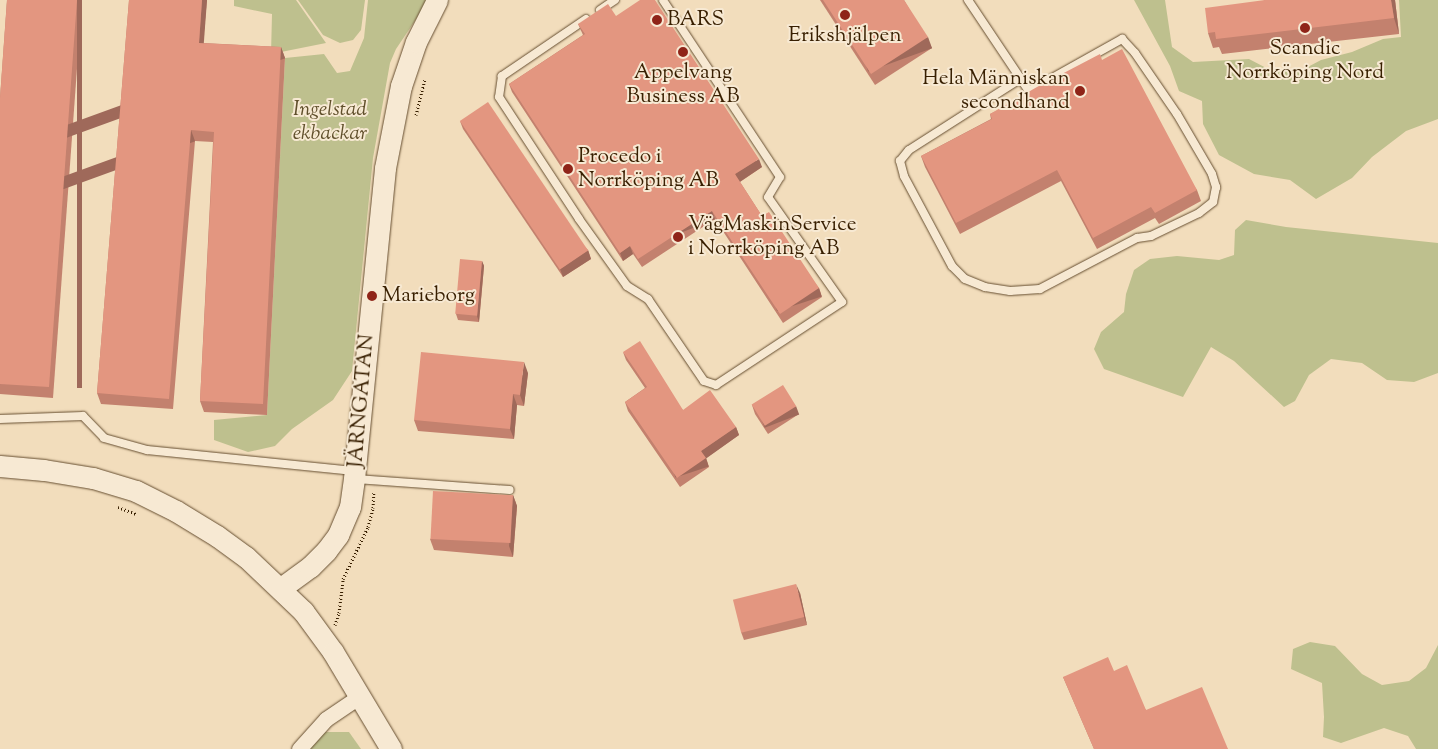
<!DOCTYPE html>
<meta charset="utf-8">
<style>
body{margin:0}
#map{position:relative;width:1438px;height:749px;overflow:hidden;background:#f2ddbc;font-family:"Sorts Mill Goudy",serif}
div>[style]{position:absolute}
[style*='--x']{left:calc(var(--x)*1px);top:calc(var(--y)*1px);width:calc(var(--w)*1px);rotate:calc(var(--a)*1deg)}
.green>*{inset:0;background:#bec08e}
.path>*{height:3px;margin-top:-1.5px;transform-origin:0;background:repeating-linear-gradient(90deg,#381f01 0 1px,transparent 0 3.5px)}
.roads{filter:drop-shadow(0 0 1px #664e30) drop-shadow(0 0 1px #664e30)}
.lane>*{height:8px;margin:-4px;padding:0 4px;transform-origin:4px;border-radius:4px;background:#f7e9d3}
.street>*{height:15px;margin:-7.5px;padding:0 7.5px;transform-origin:7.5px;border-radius:7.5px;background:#f7e9d3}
.secondary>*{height:21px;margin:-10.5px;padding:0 10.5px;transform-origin:10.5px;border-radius:10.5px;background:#f7e9d3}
.wall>*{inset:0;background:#c3816e}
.shaded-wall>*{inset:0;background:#9f695a;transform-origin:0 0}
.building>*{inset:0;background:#e39680;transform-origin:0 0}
.dots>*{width:14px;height:14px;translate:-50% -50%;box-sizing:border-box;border:2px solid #f7e9d3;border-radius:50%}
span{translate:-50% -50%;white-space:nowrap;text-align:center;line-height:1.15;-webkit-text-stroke:4px #f7e9d3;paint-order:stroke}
.poi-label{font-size:21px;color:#381f01}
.left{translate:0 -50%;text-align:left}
.right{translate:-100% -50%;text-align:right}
.park-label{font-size:21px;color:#604f2b;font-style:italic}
.street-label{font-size:21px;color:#381f01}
</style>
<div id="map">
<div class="green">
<div style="clip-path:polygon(234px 0,296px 0,326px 43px,271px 54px,272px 14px,234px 6px)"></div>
<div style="clip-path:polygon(298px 0,365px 0,361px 30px,353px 40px,340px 43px,323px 35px)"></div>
<div style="clip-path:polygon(368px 0,429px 0,396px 49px,390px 63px,373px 158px,352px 371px,333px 400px,292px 429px,275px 446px,248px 452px,214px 440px,214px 420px,267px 415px,285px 58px,324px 54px,337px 73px,350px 71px,364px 38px)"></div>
<div style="clip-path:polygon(1134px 0,1165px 0,1172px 47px,1193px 62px,1249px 59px,1274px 72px,1304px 69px,1321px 60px,1352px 52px,1383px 39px,1401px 37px,1399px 0,1438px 0,1438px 119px,1406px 131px,1372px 157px,1352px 178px,1316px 199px,1290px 180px,1254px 174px,1219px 155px,1203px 124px,1202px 101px,1179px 91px,1170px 66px)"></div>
<div style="clip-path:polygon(1246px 220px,1286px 227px,1438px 243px,1438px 373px,1414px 382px,1387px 380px,1362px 363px,1331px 359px,1309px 375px,1295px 401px,1284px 407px,1234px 361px,1211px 347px,1183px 397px,1104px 369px,1094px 349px,1101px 332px,1124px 312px,1126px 294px,1134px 270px,1150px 259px,1177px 256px,1219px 260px,1234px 255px,1235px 230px)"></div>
<div style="clip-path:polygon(1310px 642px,1335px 646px,1362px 674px,1382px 685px,1409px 681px,1426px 668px,1438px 645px,1438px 749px,1416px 749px,1408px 736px,1384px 728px,1341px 743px,1323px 737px,1324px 717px,1322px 683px,1291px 669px,1293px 649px)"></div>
<div style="clip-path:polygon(322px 732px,349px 732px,361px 749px,309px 749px)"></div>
</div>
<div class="path">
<div style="--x:416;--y:115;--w:38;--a:-76"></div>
<div style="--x:118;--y:507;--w:19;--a:21"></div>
<div style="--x:335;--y:625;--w:13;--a:-72"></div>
<div style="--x:339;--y:613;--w:34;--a:-83"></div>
<div style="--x:343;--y:579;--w:58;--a:-64.3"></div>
<div style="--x:368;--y:527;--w:20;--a:-75"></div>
<div style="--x:373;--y:508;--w:17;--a:-87"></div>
</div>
<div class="roads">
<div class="lane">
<div style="--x:968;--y:0;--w:110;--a:56.2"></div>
<div style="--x:1029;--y:91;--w:107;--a:-29.2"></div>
<div style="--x:1122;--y:39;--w:19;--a:47"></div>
<div style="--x:1135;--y:53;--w:74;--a:55.5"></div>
<div style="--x:1177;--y:114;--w:69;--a:59.7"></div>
<div style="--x:1212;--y:174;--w:14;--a:73"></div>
<div style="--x:1216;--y:187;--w:15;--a:101"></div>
<div style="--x:1213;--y:202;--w:18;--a:142"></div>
<div style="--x:1199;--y:213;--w:53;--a:154.4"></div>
<div style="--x:1151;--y:236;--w:14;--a:172"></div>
<div style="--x:1137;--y:238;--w:110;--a:152.3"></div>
<div style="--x:1040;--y:289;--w:30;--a:176"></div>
<div style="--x:1010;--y:291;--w:25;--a:-171"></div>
<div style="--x:985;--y:287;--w:22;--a:-158"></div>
<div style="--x:965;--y:279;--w:18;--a:-135"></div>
<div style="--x:952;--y:266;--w:102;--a:-118.1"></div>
<div style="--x:904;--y:176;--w:16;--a:-105"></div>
<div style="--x:900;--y:161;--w:14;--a:-51"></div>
<div style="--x:909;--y:150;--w:132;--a:-32.6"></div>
<div style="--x:600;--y:10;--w:18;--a:-34"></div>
<div style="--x:586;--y:19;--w:102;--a:145.8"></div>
<div style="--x:502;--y:76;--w:21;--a:98"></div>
<div style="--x:499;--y:97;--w:146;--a:56.7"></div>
<div style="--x:579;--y:219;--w:82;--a:54.4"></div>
<div style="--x:627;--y:286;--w:25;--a:32"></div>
<div style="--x:648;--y:299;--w:99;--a:55.7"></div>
<div style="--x:704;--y:381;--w:13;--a:18"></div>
<div style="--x:716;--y:385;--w:151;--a:-33.4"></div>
<div style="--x:842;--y:302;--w:128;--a:-125.2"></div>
<div style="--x:768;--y:197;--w:23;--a:-59"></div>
<div style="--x:780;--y:177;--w:212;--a:-123.5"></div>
<div style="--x:0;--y:419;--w:83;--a:-2.1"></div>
<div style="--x:83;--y:416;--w:30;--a:46"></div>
<div style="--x:104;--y:438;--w:45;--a:15.6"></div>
<div style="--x:147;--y:450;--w:208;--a:5.8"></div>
<div style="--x:356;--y:479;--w:154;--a:4.1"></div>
</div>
<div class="street">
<div style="--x:299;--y:749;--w:40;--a:-48"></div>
<div style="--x:326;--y:719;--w:41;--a:-34.1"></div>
</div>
<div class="secondary">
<div style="--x:0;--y:466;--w:44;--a:5.2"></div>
<div style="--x:44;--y:470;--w:50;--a:9.3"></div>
<div style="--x:93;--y:478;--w:45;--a:16.8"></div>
<div style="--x:136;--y:491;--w:45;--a:26.6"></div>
<div style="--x:176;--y:511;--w:48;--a:31.4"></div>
<div style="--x:217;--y:536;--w:36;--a:36"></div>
<div style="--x:246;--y:557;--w:79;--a:43.5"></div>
<div style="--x:303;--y:611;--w:51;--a:53.8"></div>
<div style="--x:333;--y:652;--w:113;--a:59.1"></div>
<div style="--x:281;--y:588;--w:36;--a:-36"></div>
<div style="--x:310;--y:567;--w:23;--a:-45"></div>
<div style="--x:326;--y:551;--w:20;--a:-53"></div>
<div style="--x:338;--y:535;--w:30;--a:-67"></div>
<div style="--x:350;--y:507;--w:28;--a:-82"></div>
<div style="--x:354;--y:479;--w:313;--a:-84.3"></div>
<div style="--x:385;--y:168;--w:84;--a:-79"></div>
<div style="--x:401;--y:86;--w:46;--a:-71.2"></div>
<div style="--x:416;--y:42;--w:47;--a:-63.4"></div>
</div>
</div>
<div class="wall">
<div style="clip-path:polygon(7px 0,82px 0,53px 398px,0 394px,0 98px)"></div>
<div style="clip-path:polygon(129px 0,207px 0,203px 43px,281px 47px,285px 58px,267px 415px,204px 412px,200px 401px,213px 142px,195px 141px,173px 409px,101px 404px,97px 393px)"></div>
<div style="clip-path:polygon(820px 0,904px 0,932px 48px,875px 85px)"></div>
<div style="clip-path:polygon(1265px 0,1395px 0,1399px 34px,1222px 54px,1219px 47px,1213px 48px,1208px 33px)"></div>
<div style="clip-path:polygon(616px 16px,762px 167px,740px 182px,762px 216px,819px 288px,822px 297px,783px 323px,715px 219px,642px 267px,633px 254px,623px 261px,512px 92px,509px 84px,583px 35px,578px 24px)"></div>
<div style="clip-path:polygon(1102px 60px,1197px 190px,1201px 201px,1159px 224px,1155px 218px,1097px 249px,1061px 181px,960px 234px,925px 167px,921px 156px,991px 119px,990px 114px)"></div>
<div style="clip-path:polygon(460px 121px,588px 250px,591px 259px,563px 277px,463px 129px)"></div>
<div style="clip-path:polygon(482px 261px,484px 266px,479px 322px,458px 320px,456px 314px)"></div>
<div style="clip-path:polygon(623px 352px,683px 410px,736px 427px,739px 435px,706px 458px,709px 467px,680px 487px,628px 411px,625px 402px,645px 388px,626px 360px)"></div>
<div style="clip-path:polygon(528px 373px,524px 406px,517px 405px,514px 439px,418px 431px,414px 420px)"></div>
<div style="clip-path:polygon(752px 405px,799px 414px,768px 434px,755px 414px)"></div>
<div style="clip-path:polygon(513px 495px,517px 506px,513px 557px,434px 550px,430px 539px)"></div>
<div style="clip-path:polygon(800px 593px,807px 625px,744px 640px,741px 632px)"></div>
<div style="clip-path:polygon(1114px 671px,1146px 710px,1228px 749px,1094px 749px,1063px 677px)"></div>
</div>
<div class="shaded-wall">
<div style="left:77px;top:0;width:5px;height:388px"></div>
<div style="clip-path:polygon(202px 0,207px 0,203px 54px,199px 43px)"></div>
<div style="clip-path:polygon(1391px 0,1395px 0,1399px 34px,1394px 18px)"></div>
<div style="left:928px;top:37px;width:12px;height:68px;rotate:70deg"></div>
<div style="left:281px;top:47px;width:12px;height:357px;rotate:70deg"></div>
<div style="left:191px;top:130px;width:12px;height:270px;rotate:70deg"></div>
<div style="clip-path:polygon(759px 159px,762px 167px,738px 183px,735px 174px)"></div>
<div style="left:712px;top:211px;width:9px;height:88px;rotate:69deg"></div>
<div style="clip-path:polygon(630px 246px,633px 254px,623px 261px,620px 253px)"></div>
<div style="clip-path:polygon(588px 250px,591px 259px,563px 277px,560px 269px)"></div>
<div style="clip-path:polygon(482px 261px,484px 266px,479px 322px,477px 316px)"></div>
<div style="left:819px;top:288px;width:9px;height:47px;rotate:72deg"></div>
<div style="clip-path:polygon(524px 362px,528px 373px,524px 406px,520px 395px)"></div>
<div style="clip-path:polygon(513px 394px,517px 405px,514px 439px,510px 429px)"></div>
<div style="left:796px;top:406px;width:9px;height:37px;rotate:69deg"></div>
<div style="clip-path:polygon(736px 427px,739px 435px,704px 460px,701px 451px)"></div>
<div style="left:706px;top:458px;width:9px;height:35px;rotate:72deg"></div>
<div style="clip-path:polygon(513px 495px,517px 506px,513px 557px,509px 546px)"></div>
<div style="clip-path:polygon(796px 584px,800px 593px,807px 625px,804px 617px)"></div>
</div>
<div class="building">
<div style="clip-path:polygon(7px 0,77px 0,49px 387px,0 384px,0 98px)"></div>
<div style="clip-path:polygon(129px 0,202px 0,199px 43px,281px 47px,263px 404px,200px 401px,214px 132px,191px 130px,169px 399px,97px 393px)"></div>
<div style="clip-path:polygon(640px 0,655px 0,759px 159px,735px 174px,762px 216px,769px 212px,819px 288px,780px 314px,712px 211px,638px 259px,630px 246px,620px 253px,509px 84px,585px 34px,578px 24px,608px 4px,616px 16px)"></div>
<div style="clip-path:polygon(823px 0,904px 0,928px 37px,871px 74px)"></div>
<div style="clip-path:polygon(1265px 0,1391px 0,1394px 18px,1216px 39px,1215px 32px,1208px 33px,1205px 8px)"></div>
<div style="clip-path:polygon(1122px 49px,1197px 190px,1155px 213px,1151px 207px,1093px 238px,1057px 170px,956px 223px,921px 156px,992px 119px,990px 114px,1037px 87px,1100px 54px,1102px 60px)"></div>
<div style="left:488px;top:102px;width:179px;height:34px;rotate:56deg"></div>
<div style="left:460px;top:259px;width:22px;height:55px;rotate:5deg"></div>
<div style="clip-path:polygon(640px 341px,683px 410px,710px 390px,736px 427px,701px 451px,706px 458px,677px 478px,625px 402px,647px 387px,623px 352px)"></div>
<div style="clip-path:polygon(421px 352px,524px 362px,520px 395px,513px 394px,510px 429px,414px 420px)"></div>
<div style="left:783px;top:385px;width:25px;height:37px;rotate:58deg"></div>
<div style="left:433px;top:491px;width:80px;height:48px;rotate:3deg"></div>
<div style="left:796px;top:584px;width:34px;height:65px;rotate:76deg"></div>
<div style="clip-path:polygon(1108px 657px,1114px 671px,1127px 665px,1146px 710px,1202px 687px,1228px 749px,1094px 749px,1063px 677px)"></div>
</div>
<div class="dots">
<div style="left:845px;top:15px;background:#8f2418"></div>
<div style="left:657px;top:20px;background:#8f2418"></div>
<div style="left:1305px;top:28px;background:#8f2418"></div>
<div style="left:683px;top:52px;background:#8f2418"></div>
<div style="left:1080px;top:91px;background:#8f2418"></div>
<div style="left:568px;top:169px;background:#8f2418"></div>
<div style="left:678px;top:237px;background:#8f2418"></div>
<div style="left:372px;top:296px;background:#8f2418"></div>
</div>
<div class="poi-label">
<span class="left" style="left:667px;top:20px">BARS</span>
<span style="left:845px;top:36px">Erikshjälpen</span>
<span style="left:1305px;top:61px">Scandic<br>Norrköping Nord</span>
<span style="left:683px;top:85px">Appelvang<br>Business AB</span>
<span class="right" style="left:1070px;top:91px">Hela Människan<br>secondhand</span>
<span class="left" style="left:578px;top:169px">Procedo i<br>Norrköping AB</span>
<span class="left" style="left:688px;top:237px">VägMaskinService<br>i Norrköping AB</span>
<span class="left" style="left:382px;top:296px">Marieborg</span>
</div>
<div class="park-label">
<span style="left:330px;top:122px">Ingelstad<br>ekbackar</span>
</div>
<div class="street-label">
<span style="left:362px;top:401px;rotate:-85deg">JÄRNGATAN</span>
</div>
</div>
